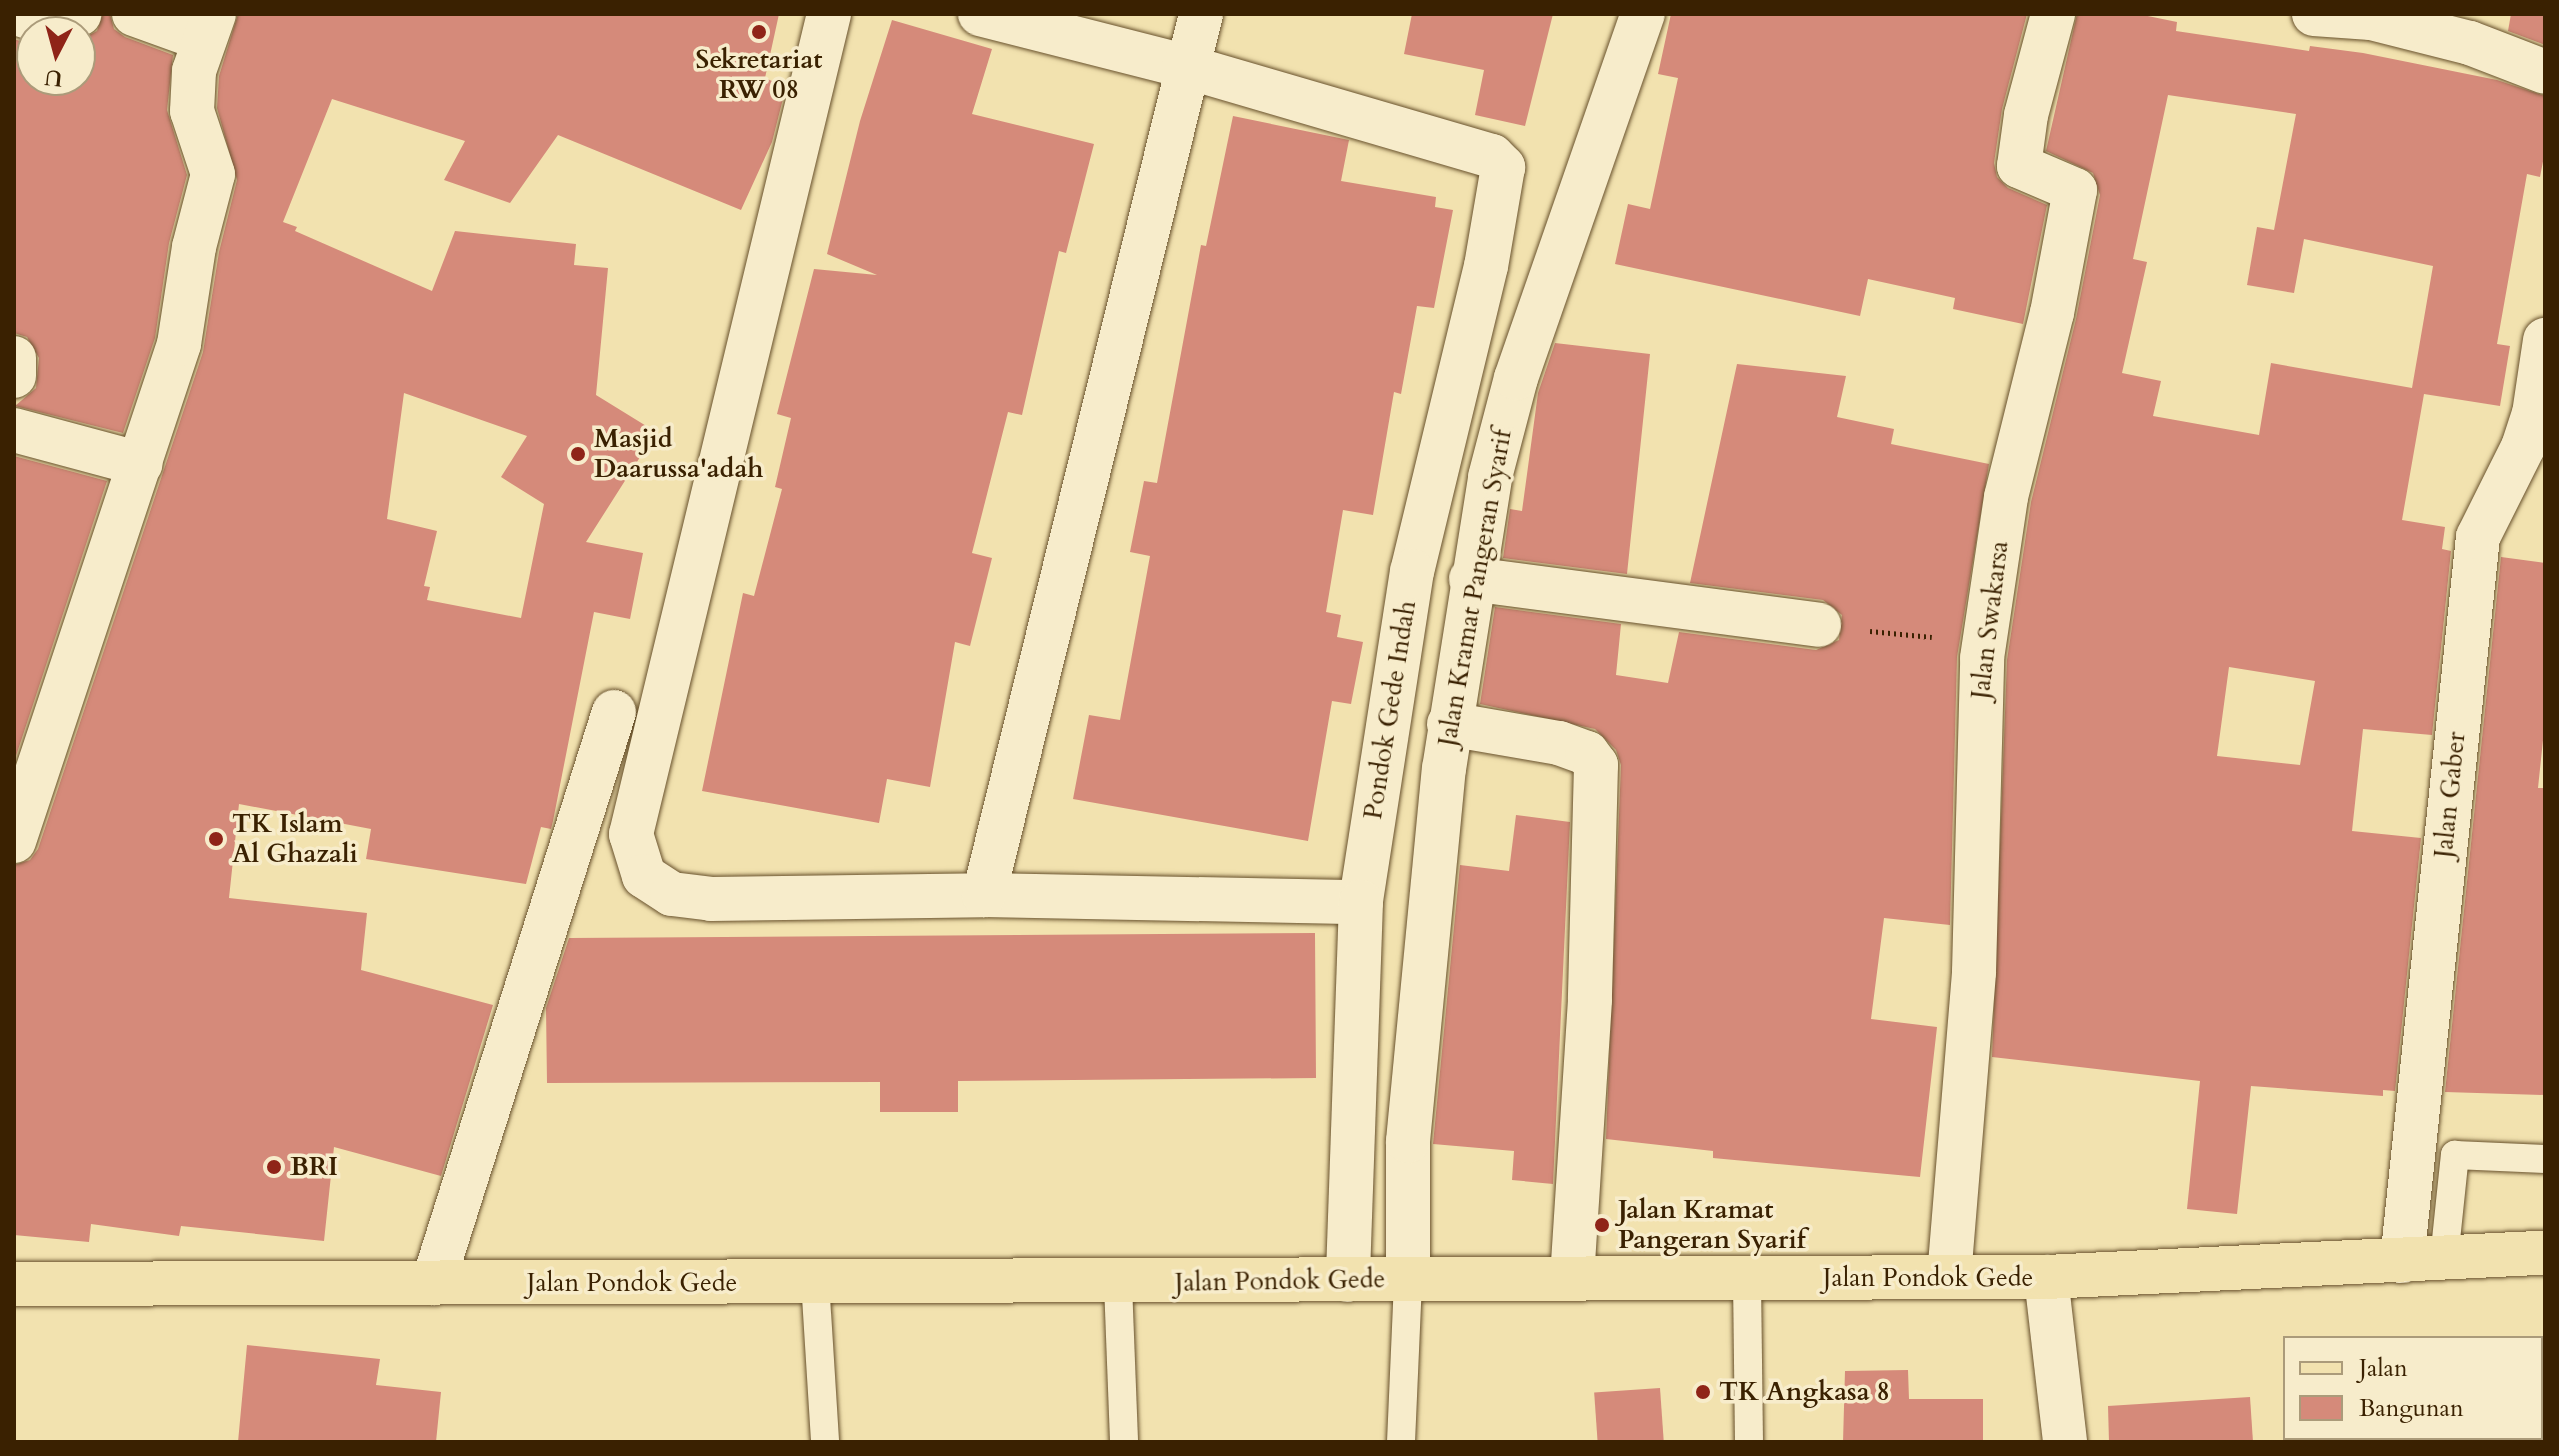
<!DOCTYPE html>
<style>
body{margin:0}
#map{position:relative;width:2559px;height:1456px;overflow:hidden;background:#f2e2af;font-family:Cardo,serif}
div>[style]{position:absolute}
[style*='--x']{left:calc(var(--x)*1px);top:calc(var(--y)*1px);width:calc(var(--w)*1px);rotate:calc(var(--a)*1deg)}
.building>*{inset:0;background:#d58a7a;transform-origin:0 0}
.path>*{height:5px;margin-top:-2.5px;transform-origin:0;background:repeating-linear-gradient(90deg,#3a2101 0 2px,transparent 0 6px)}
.roads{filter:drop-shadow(0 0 2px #68512c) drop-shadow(0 0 2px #68512c)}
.service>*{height:28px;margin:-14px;padding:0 14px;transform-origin:14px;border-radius:14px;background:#f7eccb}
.minor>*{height:44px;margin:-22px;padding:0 22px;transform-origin:22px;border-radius:22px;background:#f7eccb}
.primary>*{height:44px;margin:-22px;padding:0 22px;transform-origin:22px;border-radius:22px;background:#f2e2af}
.dots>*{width:22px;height:22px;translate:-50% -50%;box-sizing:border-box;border:4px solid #f7eccb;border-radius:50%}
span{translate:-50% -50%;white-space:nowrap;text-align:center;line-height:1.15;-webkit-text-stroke:7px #f7eccb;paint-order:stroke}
.poi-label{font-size:26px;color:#3a2101;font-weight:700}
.left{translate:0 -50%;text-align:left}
.street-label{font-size:26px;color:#3a2101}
.frame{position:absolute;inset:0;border:16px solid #3a2101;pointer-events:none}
.legend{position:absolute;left:2283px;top:1336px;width:260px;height:104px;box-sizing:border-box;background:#f7eccb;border:2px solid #ab9b7a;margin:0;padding:10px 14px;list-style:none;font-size:24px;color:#3a2101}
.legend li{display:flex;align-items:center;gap:16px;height:40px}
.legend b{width:40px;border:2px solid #ab9b7a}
.north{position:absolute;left:16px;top:16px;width:80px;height:80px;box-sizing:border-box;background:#f7eccb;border:2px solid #ab9b7a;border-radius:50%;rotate:186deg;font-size:22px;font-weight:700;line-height:32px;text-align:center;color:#3a2101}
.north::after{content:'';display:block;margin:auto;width:28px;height:36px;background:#8f2418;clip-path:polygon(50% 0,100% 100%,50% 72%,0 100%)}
</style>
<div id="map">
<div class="building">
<div style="clip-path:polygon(103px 14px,110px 14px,114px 29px,125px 37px,173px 55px,167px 110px,187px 175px,169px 243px,155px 338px,123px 433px,15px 406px,36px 388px,39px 358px,27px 337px,14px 333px,14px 39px,32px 45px,32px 80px,80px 80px,80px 40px,97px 31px)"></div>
<div style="clip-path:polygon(evenodd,238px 14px,779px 14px,765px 78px,786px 87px,772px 142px,741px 210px,558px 135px,510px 203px,444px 180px,465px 141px,332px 99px,283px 222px,297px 227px,295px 231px,432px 291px,455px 231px,576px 244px,574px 265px,608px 268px,596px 395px,656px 432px,586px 542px,643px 553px,630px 619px,594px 612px,553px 821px,551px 829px,541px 827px,526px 884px,366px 859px,371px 829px,239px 804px,229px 898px,367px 913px,361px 970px,493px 1005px,441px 1176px,334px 1147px,324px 1241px,181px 1226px,179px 1236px,91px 1224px,89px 1242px,14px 1235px,14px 865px,30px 860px,38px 849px,203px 352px,219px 252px,237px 180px,217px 108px,219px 76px,238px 14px,404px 393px,527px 436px,501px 477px,544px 504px,521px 618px,427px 600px,430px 587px,424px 586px,437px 531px,387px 519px,404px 393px)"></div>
<div style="clip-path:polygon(1412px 14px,1553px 14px,1525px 126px,1475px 115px,1484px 70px,1404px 54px)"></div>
<div style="clip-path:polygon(1671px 14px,2027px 14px,2002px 109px,1994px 163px,1997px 177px,2008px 188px,2047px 205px,2023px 324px,1953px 309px,1955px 298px,1868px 279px,1860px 316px,1615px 264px,1628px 204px,1650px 209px,1678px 78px,1658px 74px)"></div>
<div style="clip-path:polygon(evenodd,2077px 14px,2138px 14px,2177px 22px,2176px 31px,2309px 51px,2310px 46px,2363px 53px,2497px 80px,2545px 96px,2545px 151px,2540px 177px,2527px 174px,2497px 344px,2510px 346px,2500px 406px,2424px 394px,2402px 520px,2445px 527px,2442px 549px,2451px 551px,2432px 735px,2363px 729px,2352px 831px,2421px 838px,2395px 1091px,2383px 1090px,2383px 1096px,2251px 1086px,2237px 1214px,2187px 1209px,2200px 1081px,1992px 1057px,2007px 660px,2031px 502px,2076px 319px,2100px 195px,2093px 173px,2046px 151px,2077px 14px,2168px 95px,2296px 114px,2274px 230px,2257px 227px,2247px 285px,2294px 293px,2304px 239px,2433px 266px,2412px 388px,2271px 363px,2259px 435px,2153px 416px,2161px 381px,2122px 373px,2147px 262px,2133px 259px,2168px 95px,2077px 14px,2229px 667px,2315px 681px,2300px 765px,2217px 756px,2229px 667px)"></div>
<div style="clip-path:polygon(2511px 14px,2545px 14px,2545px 45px,2508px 31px)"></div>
<div style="clip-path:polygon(892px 20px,992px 49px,972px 114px,1094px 144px,1066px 253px,1059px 251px,1022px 415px,1008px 412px,972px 553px,992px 558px,970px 646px,955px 642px,930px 787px,887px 779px,879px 823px,702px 791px,743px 593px,754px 596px,782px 489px,775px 487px,791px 418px,777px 414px,814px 269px,877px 275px,827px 254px,860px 121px)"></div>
<div style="clip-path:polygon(1233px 116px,1349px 140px,1341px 181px,1436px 197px,1435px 207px,1453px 210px,1434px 308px,1417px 306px,1401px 394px,1394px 392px,1373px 515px,1343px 510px,1326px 612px,1341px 615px,1337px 637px,1363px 642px,1351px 704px,1332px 701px,1308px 841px,1073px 799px,1089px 715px,1120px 720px,1150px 556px,1130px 552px,1144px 481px,1157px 483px,1201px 245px,1206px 246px)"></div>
<div style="clip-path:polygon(1555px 343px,1650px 354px,1627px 574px,1503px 558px,1510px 509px,1522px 511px,1538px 393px)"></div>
<div style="clip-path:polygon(1737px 364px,1846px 376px,1837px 417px,1894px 429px,1891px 444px,1989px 464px,1957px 657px,1950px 925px,1884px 918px,1871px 1019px,1937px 1027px,1920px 1177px,1713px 1158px,1713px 1151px,1606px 1139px,1621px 765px,1616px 750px,1595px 729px,1480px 704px,1495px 607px,1621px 624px,1616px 675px,1668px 683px,1679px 632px,1816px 650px,1839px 640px,1842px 615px,1823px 600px,1690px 583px)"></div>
<div style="clip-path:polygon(14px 456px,107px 481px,14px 762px)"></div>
<div style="clip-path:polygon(2501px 557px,2545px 563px,2545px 721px,2538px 788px,2545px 788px,2545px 1095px,2445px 1092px)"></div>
<div style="clip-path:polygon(1516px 815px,1570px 822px,1553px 1184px,1512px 1180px,1514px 1151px,1433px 1144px,1460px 865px,1509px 871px)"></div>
<div style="clip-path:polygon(1315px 933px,1316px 1078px,958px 1081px,958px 1112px,880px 1112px,880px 1082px,547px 1083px,546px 1008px,569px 938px)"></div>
<div style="clip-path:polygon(247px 1345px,380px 1359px,376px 1385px,441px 1392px,436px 1442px,238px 1442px)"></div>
<div style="clip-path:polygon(1908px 1370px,1909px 1399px,1983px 1399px,1983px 1442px,1843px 1442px,1845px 1371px)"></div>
<div style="left:1660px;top:1388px;width:54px;height:66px;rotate:86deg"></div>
<div style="clip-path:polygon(2250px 1397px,2253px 1442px,2109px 1442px,2108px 1406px)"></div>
</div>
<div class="path">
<div style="--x:1870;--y:631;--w:62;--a:5.5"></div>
</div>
<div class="roads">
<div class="service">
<div style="--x:2444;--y:1259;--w:105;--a:-84"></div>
<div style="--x:2455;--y:1155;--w:90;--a:2.5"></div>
<div style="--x:1747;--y:1279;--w:163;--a:89.3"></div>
<div style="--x:815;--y:1281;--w:161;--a:86.4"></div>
<div style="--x:1118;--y:1284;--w:158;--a:87.8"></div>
<div style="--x:1401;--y:1442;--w:163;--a:-87.5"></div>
</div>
<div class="minor">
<div style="--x:19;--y:14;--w:32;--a:18"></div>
<div style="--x:49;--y:24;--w:32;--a:-18"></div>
<div style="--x:134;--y:14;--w:73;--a:19.9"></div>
<div style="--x:829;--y:14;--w:844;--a:103.57"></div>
<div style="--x:631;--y:834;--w:44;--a:72.8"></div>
<div style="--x:644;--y:876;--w:33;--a:33"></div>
<div style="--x:672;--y:894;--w:39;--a:7"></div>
<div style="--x:711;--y:899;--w:273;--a:-0.8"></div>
<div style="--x:984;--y:895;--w:377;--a:1.1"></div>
<div style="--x:980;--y:14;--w:211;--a:14.3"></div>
<div style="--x:1184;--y:66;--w:321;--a:16.3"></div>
<div style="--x:1492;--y:156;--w:16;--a:45"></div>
<div style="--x:1503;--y:167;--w:100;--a:99.7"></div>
<div style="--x:1486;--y:266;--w:314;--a:103.6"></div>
<div style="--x:1412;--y:571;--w:335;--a:98.8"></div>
<div style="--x:1361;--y:902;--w:378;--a:92"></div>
<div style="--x:2314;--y:14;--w:57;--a:4"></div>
<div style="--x:2371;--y:18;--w:102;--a:14.2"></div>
<div style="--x:2470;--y:43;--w:80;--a:21.1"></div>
<div style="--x:14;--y:358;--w:18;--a:90"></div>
<div style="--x:14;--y:430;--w:131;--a:15"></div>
<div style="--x:1471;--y:579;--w:351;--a:7.5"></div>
<div style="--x:1449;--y:724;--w:112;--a:9.8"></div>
<div style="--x:1559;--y:743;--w:30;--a:20"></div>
<div style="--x:1587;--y:753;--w:15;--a:53"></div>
<div style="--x:1596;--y:765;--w:235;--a:91.5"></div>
<div style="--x:1590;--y:1000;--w:277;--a:93.7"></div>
<div style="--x:14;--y:841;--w:524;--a:-71.63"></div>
<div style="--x:179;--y:344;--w:98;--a:-81.2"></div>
<div style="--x:194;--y:247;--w:75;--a:-75.4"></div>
<div style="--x:213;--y:174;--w:66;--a:-108.4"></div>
<div style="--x:192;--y:111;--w:40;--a:-87.1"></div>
<div style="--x:194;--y:71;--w:60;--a:-70.7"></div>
<div style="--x:984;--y:895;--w:907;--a:-76.16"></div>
<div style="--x:2402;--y:1261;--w:728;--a:-84.01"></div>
<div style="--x:2478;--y:537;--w:101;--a:-63.4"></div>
<div style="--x:2523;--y:447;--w:35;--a:-72"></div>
<div style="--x:2534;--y:414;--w:75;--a:-81.5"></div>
<div style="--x:1949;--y:1277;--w:306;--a:-85.3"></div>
<div style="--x:1974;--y:972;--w:314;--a:-88.5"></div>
<div style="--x:1982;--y:658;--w:163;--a:-81.5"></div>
<div style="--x:2006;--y:497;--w:190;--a:-76"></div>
<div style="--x:2052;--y:313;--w:125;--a:-79.4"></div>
<div style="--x:2075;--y:190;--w:61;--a:-156.8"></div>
<div style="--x:2019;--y:166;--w:51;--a:-82.2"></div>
<div style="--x:2026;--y:115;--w:105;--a:-75"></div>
<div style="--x:2046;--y:1277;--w:166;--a:83.4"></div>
<div style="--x:1408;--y:1279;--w:138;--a:-90"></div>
<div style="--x:1408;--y:1141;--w:374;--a:-84.5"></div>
<div style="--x:1444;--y:769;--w:296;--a:-81"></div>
<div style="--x:1490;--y:477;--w:102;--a:-75.3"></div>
<div style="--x:1516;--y:378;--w:386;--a:-70.8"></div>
<div style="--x:433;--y:1283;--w:599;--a:-72.41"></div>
</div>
<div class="primary">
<div style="--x:14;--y:1284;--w:2032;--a:-0.2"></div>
<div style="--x:2046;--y:1277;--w:500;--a:-2.8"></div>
</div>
</div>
<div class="dots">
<div style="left:759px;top:32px;background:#8f2418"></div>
<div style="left:578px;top:454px;background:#8f2418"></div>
<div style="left:216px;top:839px;background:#8f2418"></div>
<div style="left:274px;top:1167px;background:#8f2418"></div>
<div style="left:1602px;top:1225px;background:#8f2418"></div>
<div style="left:1703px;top:1392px;background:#8f2418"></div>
</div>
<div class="poi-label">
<span style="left:759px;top:75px">Sekretariat<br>RW 08</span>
<span class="left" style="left:594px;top:454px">Masjid<br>Daarussa'adah</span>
<span class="left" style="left:232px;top:839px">TK Islam<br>Al Ghazali</span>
<span class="left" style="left:290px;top:1167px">BRI</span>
<span class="left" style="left:1618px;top:1225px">Jalan Kramat<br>Pangeran Syarif</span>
<span class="left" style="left:1719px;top:1392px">TK Angkasa 8</span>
</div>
<div class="street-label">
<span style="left:1475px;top:588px;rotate:-80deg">Jalan Kramat Pangeran Syarif</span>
<span style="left:1990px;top:620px;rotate:-83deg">Jalan Swakarsa</span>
<span style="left:1390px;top:710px;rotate:-81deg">Pondok Gede Indah</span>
<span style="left:2450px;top:795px;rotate:-84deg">Jalan Gaber</span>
<span style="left:1928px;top:1278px">Jalan Pondok Gede</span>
<span style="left:1280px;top:1281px;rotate:-1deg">Jalan Pondok Gede</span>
<span style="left:632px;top:1283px">Jalan Pondok Gede</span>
</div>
<div class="frame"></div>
<ul class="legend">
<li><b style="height:10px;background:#f2e2af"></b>Jalan</li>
<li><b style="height:22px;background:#d58a7a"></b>Bangunan</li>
</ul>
<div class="north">U</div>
</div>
